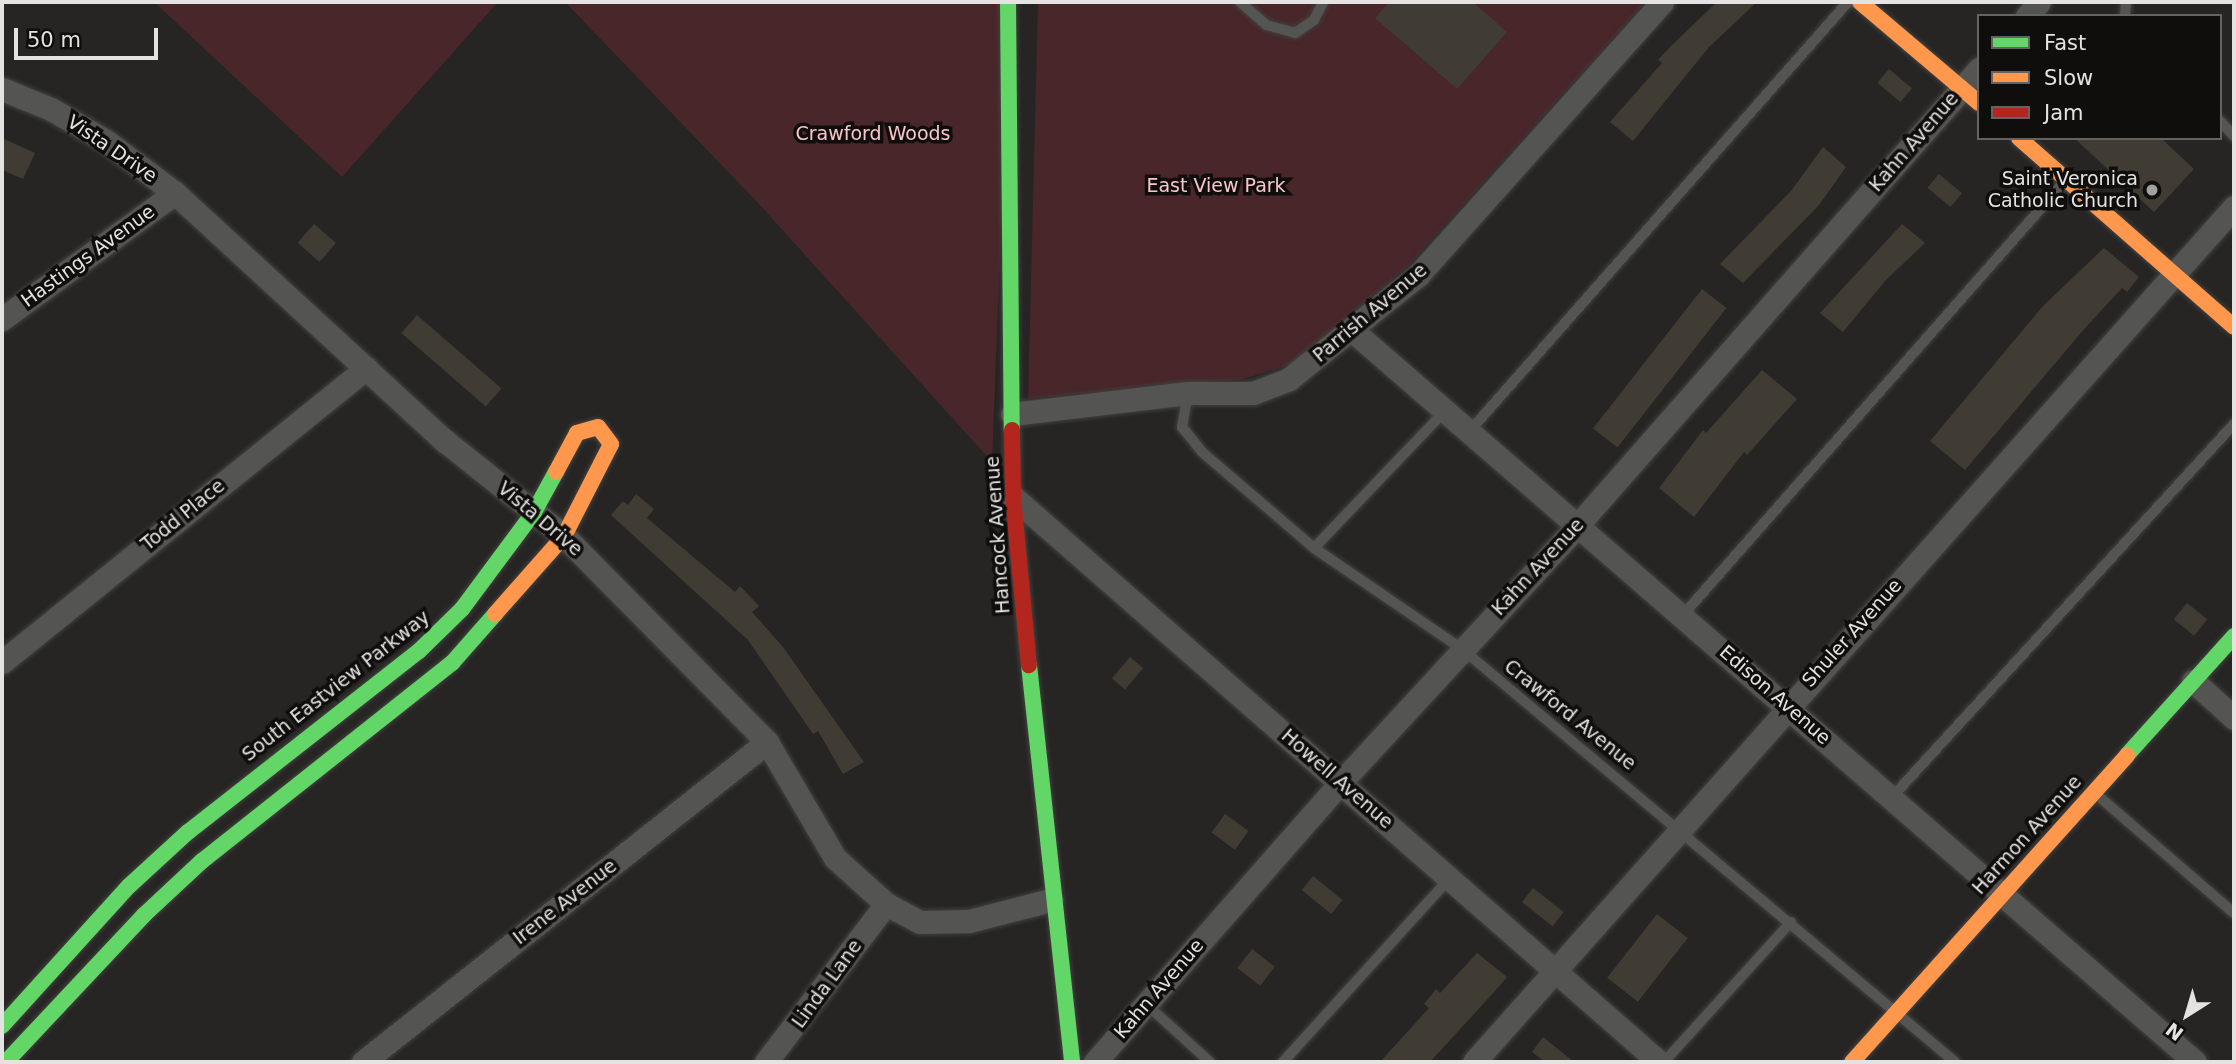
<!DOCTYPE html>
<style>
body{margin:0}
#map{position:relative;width:2236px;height:1064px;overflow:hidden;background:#262524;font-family:"DejaVu Sans",sans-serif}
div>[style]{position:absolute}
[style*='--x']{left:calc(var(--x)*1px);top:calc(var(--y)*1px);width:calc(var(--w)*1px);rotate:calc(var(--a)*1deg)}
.green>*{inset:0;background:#482629}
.building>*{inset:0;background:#403c34;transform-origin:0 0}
.roads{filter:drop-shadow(0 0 2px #424140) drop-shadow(0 0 2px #424140)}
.lane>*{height:10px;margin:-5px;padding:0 5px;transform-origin:5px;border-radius:5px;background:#545453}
.street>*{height:23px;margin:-11.5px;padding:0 11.5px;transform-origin:11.5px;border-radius:11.5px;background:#545453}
.fast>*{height:16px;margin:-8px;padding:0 8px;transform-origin:8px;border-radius:8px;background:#63d668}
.slow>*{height:16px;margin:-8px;padding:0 8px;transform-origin:8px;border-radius:8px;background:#ff974d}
.jam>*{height:16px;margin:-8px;padding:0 8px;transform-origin:8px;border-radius:8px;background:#b3261e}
.dots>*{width:19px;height:19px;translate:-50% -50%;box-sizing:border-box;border:4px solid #0f0e0d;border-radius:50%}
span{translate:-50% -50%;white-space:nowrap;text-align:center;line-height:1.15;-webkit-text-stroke:7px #0f0e0d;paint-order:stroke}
.park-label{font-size:19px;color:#f8c5c8}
.street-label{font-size:19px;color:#e5e3e2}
.poi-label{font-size:19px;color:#e5e3e2}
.right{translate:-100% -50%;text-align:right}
.frame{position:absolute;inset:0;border:4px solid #e5e3e2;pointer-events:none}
.legend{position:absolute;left:1977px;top:14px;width:245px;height:126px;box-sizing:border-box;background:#0f0e0d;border:2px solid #656362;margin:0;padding:9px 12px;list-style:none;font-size:21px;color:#e5e3e2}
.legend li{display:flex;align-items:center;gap:14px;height:35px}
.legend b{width:35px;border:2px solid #656362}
.north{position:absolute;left:2152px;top:980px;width:70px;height:70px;-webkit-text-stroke:5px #0f0e0d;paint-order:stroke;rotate:217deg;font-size:19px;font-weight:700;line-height:28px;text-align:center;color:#e5e3e2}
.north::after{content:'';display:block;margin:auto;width:24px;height:32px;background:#e5e3e2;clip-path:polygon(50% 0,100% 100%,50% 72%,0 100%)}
.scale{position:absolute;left:14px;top:28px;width:144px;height:32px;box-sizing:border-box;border:4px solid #e5e3e2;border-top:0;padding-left:9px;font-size:21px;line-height:24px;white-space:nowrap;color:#e5e3e2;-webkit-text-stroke:5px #0f0e0d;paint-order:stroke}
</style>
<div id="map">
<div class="green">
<div style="clip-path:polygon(154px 2px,498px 2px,342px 177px)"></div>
<div style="clip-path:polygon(565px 2px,1010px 2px,992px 462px,759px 204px)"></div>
<div style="clip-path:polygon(1038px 2px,1646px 2px,1407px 267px,1289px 365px,1243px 379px,1028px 399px)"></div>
</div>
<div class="building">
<div style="clip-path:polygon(1389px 2px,1473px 2px,1507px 32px,1457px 89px,1375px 18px)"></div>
<div style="clip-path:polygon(1717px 2px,1757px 2px,1709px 47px,1633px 141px,1610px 122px,1662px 63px,1658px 60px,1670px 47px)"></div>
<div style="left:1889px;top:69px;width:30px;height:18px;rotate:40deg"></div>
<div style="clip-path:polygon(2px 138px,35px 153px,23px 179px,2px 170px)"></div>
<div style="clip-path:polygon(2074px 138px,2161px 138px,2194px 169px,2154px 212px)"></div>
<div style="clip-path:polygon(1823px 147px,1846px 167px,1819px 205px,1743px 283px,1720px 264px,1791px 191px)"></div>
<div style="left:1939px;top:174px;width:30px;height:18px;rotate:40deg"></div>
<div style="left:314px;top:224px;width:29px;height:25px;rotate:41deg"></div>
<div style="clip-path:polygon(1902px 224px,1925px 243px,1885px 281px,1843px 332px,1820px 313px)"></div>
<div style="clip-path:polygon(2104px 248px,2139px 277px,2127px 292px,2122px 288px,2085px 328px,1965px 470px,1930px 441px,2043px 306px)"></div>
<div style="left:1702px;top:289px;width:31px;height:177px;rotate:38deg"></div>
<div style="left:417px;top:315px;width:112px;height:24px;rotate:41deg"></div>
<div style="clip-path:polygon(1762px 370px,1797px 399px,1747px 455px,1744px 452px,1694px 517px,1659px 488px,1703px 430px,1706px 433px)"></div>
<div style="clip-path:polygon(636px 494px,654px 509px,647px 518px,735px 592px,740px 586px,759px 606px,752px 612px,783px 647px,864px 762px,843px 774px,818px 731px,813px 734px,748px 640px,611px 515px,623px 501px,628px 505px)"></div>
<div style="left:2187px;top:603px;width:26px;height:21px;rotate:39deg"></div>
<div style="left:1130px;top:657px;width:17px;height:28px;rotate:40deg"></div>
<div style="left:1225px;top:814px;width:29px;height:23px;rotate:36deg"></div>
<div style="left:1313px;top:876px;width:38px;height:18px;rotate:39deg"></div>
<div style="left:1533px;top:888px;width:39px;height:18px;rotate:38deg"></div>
<div style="left:1657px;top:914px;width:39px;height:81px;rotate:38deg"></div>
<div style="left:1252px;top:949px;width:29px;height:24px;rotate:38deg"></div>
<div style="clip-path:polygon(1477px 953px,1507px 977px,1495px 991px,1430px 1062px,1380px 1062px,1429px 1008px,1424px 1004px,1436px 989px,1440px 993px)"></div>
<div style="clip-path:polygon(1543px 1037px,1574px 1062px,1545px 1062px,1532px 1052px)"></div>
</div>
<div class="roads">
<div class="lane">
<div style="--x:1240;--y:2;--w:35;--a:41"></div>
<div style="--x:1266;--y:25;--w:30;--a:15"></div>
<div style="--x:1295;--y:33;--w:23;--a:-34"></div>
<div style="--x:1314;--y:20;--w:20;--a:-63"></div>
<div style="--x:2125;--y:16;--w:14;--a:-86"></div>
<div style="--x:2220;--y:121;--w:21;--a:47"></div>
<div style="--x:1188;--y:393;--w:35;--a:100"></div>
<div style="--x:1182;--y:427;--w:32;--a:51"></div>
<div style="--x:1202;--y:452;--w:148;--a:40.6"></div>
<div style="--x:1314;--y:548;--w:179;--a:34.3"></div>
<div style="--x:1462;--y:649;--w:643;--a:39.95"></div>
<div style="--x:1468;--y:433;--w:575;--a:-48.6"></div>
<div style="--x:1314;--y:548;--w:190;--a:-46.3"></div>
<div style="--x:1683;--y:615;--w:578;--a:-48.65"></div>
<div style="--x:2096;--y:794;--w:182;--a:40.8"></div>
<div style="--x:1893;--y:796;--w:505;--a:-47.49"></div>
<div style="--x:1146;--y:1004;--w:86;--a:42.2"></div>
<div style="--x:1283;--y:1062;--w:248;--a:-47.8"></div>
<div style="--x:1664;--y:1062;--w:189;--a:-47.8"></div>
</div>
<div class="street">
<div style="--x:2027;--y:16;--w:18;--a:-49"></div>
<div style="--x:2;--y:89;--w:53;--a:22.2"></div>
<div style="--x:51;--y:109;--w:64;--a:30.2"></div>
<div style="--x:106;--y:141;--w:86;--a:37"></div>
<div style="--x:175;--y:193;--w:367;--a:42.6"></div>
<div style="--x:445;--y:441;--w:152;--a:38.6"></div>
<div style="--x:564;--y:536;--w:289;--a:45.4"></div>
<div style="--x:767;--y:742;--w:134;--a:59.6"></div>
<div style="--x:835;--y:858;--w:69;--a:42"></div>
<div style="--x:886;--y:904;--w:38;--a:28"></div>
<div style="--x:920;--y:922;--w:49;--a:-1.2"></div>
<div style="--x:969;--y:921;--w:85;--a:-14.4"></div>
<div style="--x:2;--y:319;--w:214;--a:-36.1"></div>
<div style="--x:1353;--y:331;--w:1115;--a:40.96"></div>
<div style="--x:1012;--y:414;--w:177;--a:-6.8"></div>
<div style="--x:1188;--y:393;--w:65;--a:0"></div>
<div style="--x:1253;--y:393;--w:39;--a:-21"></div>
<div style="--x:1289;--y:379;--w:166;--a:-38.9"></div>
<div style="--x:1418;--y:275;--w:366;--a:-48.2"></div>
<div style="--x:1013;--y:497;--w:858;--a:41.17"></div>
<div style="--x:2;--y:662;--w:468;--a:-38.9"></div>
<div style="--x:2193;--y:681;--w:55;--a:42.1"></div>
<div style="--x:363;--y:1062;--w:515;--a:-38.38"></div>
<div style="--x:766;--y:1062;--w:198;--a:-52.8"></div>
<div style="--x:1095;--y:1062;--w:373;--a:-48.7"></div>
<div style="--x:1341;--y:782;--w:347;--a:-47.3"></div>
<div style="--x:1576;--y:527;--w:610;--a:-48.66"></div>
<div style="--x:1474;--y:1062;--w:1144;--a:-48.37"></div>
</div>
<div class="fast">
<div style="--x:1008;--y:2;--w:428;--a:89.5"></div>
<div style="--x:1029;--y:665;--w:399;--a:83.8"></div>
<div style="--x:2127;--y:755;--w:160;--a:-48"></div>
<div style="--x:2;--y:1026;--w:189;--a:-47.8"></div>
<div style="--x:129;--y:886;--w:80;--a:-42.5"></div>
<div style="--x:188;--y:832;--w:293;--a:-38.1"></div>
<div style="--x:419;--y:651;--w:60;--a:-44.3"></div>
<div style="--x:462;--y:609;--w:121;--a:-53.4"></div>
<div style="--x:534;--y:512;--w:46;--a:-61.2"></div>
<div style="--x:6;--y:1062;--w:202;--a:-46.8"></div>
<div style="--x:144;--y:915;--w:79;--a:-43"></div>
<div style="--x:202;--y:861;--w:319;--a:-38.4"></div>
<div style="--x:452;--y:663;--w:65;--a:-48.7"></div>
</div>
<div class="slow">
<div style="--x:1860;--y:2;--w:156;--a:40.3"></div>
<div style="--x:2019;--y:138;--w:286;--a:41.3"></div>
<div style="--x:495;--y:614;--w:104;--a:-48.5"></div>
<div style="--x:564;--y:536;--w:103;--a:-62.9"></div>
<div style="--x:611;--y:444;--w:21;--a:-127"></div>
<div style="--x:598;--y:427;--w:22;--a:164"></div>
<div style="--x:577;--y:433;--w:44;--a:118.3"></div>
<div style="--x:1852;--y:1062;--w:412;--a:-48.1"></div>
</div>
<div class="jam">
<div style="--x:1012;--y:430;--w:67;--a:89.1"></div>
<div style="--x:1013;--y:497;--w:169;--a:84.6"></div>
</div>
</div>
<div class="dots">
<div style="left:2152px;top:190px;background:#a2a0a0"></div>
</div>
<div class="park-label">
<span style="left:873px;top:134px">Crawford Woods</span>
<span style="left:1216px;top:186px">East View Park</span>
</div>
<div class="street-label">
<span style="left:1914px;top:142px;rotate:-49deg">Kahn Avenue</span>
<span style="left:112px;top:149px;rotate:34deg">Vista Drive</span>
<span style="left:88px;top:256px;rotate:-36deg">Hastings Avenue</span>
<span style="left:1370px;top:313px;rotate:-40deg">Parrish Avenue</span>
<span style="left:183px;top:515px;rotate:-39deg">Todd Place</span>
<span style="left:540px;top:519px;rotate:40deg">Vista Drive</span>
<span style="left:998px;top:535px;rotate:-94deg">Hancock Avenue</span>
<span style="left:1538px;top:567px;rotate:-47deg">Kahn Avenue</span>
<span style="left:1852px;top:633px;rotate:-48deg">Shuler Avenue</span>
<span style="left:336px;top:686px;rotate:-38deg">South Eastview Parkway</span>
<span style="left:1775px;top:695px;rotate:41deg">Edison Avenue</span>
<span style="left:1570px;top:715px;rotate:39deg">Crawford Avenue</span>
<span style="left:1337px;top:779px;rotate:41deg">Howell Avenue</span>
<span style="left:2027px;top:835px;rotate:-48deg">Harmon Avenue</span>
<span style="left:565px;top:902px;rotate:-38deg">Irene Avenue</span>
<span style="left:827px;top:984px;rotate:-54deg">Linda Lane</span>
<span style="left:1159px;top:989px;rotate:-49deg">Kahn Avenue</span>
</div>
<div class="poi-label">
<span class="right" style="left:2138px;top:190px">Saint Veronica<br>Catholic Church</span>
</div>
<div class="frame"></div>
<ul class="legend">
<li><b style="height:9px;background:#63d668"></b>Fast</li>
<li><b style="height:9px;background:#ff974d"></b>Slow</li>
<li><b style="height:9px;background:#b3261e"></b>Jam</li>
</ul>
<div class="north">N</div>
<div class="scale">50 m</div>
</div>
